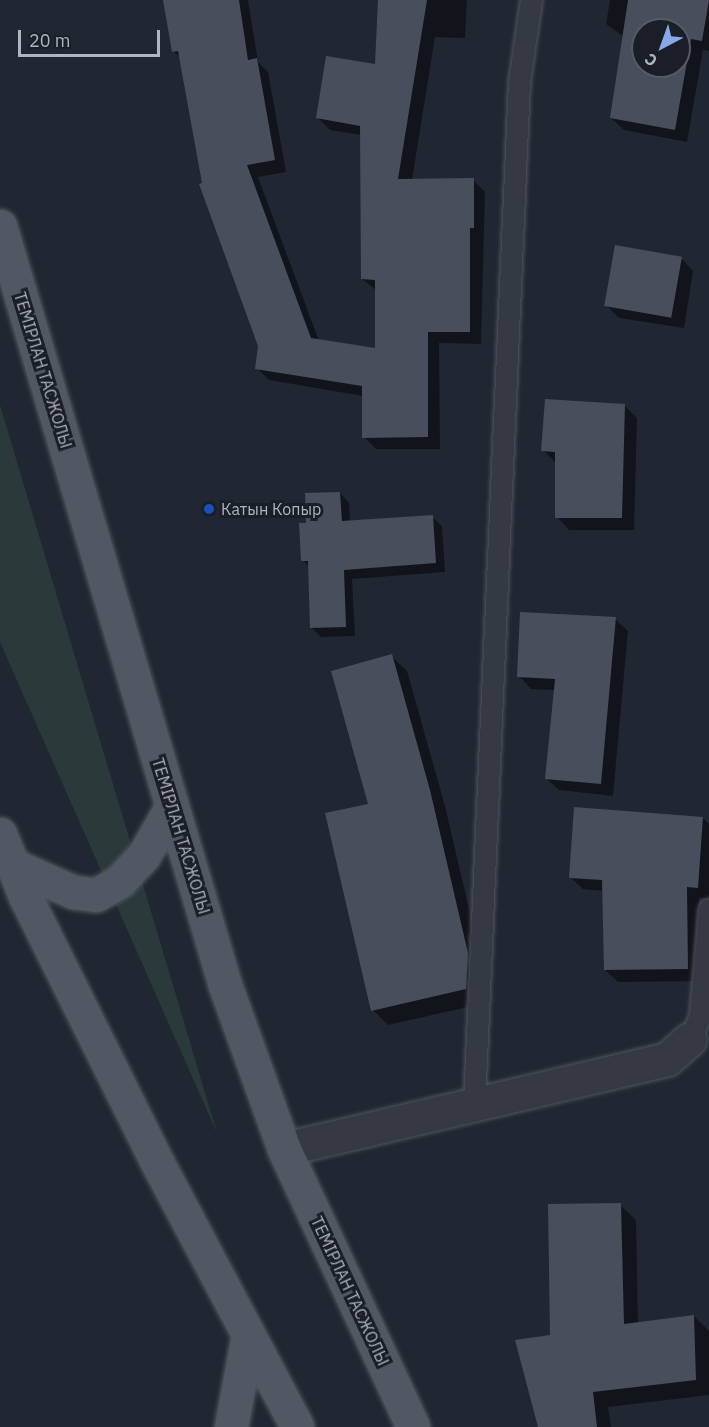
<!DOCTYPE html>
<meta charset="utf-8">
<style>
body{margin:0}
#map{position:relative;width:709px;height:1427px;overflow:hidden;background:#212732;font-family:"IBM Plex Sans",sans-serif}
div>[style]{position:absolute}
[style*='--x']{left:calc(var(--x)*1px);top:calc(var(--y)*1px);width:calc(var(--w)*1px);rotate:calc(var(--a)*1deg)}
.green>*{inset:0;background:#2a393a}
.shadow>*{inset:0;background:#0007}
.building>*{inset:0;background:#484e5c;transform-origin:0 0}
.roads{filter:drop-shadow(0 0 2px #4f545e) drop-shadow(0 0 2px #4f545e)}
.service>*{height:21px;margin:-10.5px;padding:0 10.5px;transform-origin:10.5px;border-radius:10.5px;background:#343943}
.minor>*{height:33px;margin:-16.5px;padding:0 16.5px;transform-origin:16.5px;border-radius:16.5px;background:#343943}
.primary>*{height:33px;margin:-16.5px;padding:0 16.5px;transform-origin:16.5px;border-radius:16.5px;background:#525863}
.dots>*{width:16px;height:16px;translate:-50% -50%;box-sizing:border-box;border:3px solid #1a1e28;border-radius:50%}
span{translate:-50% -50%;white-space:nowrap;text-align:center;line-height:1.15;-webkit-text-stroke:6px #1a1e28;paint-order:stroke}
.street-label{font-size:16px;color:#aeb4c0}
.poi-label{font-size:16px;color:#aeb4c0}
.left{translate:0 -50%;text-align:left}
.north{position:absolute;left:631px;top:18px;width:60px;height:60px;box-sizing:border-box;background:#1a1e28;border:2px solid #555a65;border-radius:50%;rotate:221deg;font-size:16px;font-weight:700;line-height:24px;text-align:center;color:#aeb4c0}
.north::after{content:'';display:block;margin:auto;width:21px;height:27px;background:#8aa7e9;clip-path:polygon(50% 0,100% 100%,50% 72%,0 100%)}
.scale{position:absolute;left:18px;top:30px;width:142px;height:27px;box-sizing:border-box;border:3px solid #aeb4c0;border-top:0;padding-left:8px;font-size:18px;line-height:21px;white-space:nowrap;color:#aeb4c0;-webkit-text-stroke:4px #1a1e28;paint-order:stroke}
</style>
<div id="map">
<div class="green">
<div style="clip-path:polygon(0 405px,217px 1133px,0 642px)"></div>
</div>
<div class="shadow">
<div style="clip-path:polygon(165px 0,248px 0,258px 62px,268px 72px,286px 172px,258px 177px,319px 341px,377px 350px,377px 291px,362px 279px,361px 135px,330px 130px,318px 118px,376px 66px,380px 0,467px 0,465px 38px,435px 37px,412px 180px,473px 180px,485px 192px,481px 344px,439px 343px,440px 449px,376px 449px,364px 437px,363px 396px,269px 380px,257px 368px,260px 346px,204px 184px,181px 58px,173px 51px)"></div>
<div style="clip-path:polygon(evenodd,610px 0,709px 0,709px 51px,703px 50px,687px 142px,624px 130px,611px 118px,624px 37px,606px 24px,610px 0,643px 30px,679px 30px,679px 66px,643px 66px,643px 30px)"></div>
<div style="clip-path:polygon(681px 258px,693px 271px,684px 328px,619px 318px,607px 306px)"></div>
<div style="clip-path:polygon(625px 406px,637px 418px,634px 530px,569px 530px,557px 517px,556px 463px,543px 450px)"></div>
<div style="clip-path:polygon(340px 493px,349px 503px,350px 522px,432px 517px,442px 526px,445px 572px,352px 579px,355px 636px,321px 637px,311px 627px,309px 567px,303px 560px,308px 524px)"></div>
<div style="clip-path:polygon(615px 619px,628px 631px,613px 796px,559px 790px,546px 778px,555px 690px,531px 689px,519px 676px)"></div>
<div style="clip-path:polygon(391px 656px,407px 671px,445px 806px,483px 969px,481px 1004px,388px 1025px,373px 1010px,370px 805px)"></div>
<div style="clip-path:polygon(703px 818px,709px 824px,709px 899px,699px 898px,700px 981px,618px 982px,605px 970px,604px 891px,583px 889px,570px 877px)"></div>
<div style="clip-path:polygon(620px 1205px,636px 1220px,638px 1324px,694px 1316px,709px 1331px,709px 1395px,608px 1407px,611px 1427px,540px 1427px,552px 1336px)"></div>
</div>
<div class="building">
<div style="clip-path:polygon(163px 0,239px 0,248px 60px,257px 58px,275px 160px,247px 165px,311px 338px,375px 348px,375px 280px,361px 279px,360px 126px,316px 118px,326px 56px,375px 64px,378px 0,427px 0,398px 179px,474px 178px,474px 228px,470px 228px,470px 332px,428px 332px,428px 437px,362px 438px,362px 386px,255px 369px,258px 346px,199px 184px,202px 183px,178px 51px,172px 52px)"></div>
<div style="clip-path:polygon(evenodd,628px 0,709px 0,702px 41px,691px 39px,675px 130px,610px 118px,628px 0,643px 30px,679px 30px,679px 66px,643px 66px,643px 30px)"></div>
<div style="left:615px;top:245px;width:68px;height:62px;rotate:10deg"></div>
<div style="clip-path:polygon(545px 399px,625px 404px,622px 518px,555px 518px,555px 452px,541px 451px)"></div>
<div style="clip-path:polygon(340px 492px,342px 521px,433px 515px,436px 563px,344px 570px,346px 627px,310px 628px,308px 561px,301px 561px,299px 523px,306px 523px,305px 493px)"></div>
<div style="clip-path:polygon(520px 612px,616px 617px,601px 784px,545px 779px,555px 679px,517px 677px)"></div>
<div style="clip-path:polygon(392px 654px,430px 790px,468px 953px,466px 989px,371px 1011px,325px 813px,368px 804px,331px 671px)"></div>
<div style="clip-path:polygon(574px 807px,703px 817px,698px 888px,687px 887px,688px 969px,604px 970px,602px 880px,569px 878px)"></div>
<div style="clip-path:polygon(621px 1203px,624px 1324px,694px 1315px,696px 1380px,593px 1392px,597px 1427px,538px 1427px,515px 1340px,550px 1335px,548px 1204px)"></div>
</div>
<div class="roads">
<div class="service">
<div style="--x:690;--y:1039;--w:26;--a:-67"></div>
<div style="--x:700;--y:1015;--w:106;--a:-85.1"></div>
<div style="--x:474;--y:1104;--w:1023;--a:-87.48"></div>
<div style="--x:519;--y:82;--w:83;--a:-81.7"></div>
</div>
<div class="minor">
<div style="--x:284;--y:1149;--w:393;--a:-13.2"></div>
<div style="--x:667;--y:1059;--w:30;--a:-41"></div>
</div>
<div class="primary">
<div style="--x:0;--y:226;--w:792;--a:73.49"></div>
<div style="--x:225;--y:985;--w:174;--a:70.2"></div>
<div style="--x:284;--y:1149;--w:306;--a:65.1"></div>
<div style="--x:0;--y:834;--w:67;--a:68"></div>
<div style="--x:25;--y:896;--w:299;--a:63.6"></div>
<div style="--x:158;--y:1164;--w:297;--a:62.1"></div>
<div style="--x:13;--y:865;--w:66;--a:24.2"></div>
<div style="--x:73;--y:892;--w:23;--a:7"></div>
<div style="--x:96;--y:895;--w:28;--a:-30"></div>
<div style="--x:120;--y:881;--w:35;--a:-47"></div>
<div style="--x:144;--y:855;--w:56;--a:-60.3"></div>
<div style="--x:231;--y:1427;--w:94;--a:-79.5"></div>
</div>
</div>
<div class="dots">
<div style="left:209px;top:509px;background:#1a4fb4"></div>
</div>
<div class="street-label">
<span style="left:43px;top:370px;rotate:73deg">ТЕМІРЛАН ТАСЖОЛЫ</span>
<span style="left:181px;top:836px;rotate:73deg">ТЕМІРЛАН ТАСЖОЛЫ</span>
<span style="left:350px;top:1291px;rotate:65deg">ТЕМІРЛАН ТАСЖОЛЫ</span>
</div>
<div class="poi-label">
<span class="left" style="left:221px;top:509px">Катын Копыр</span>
</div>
<div class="north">С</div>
<div class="scale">20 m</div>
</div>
